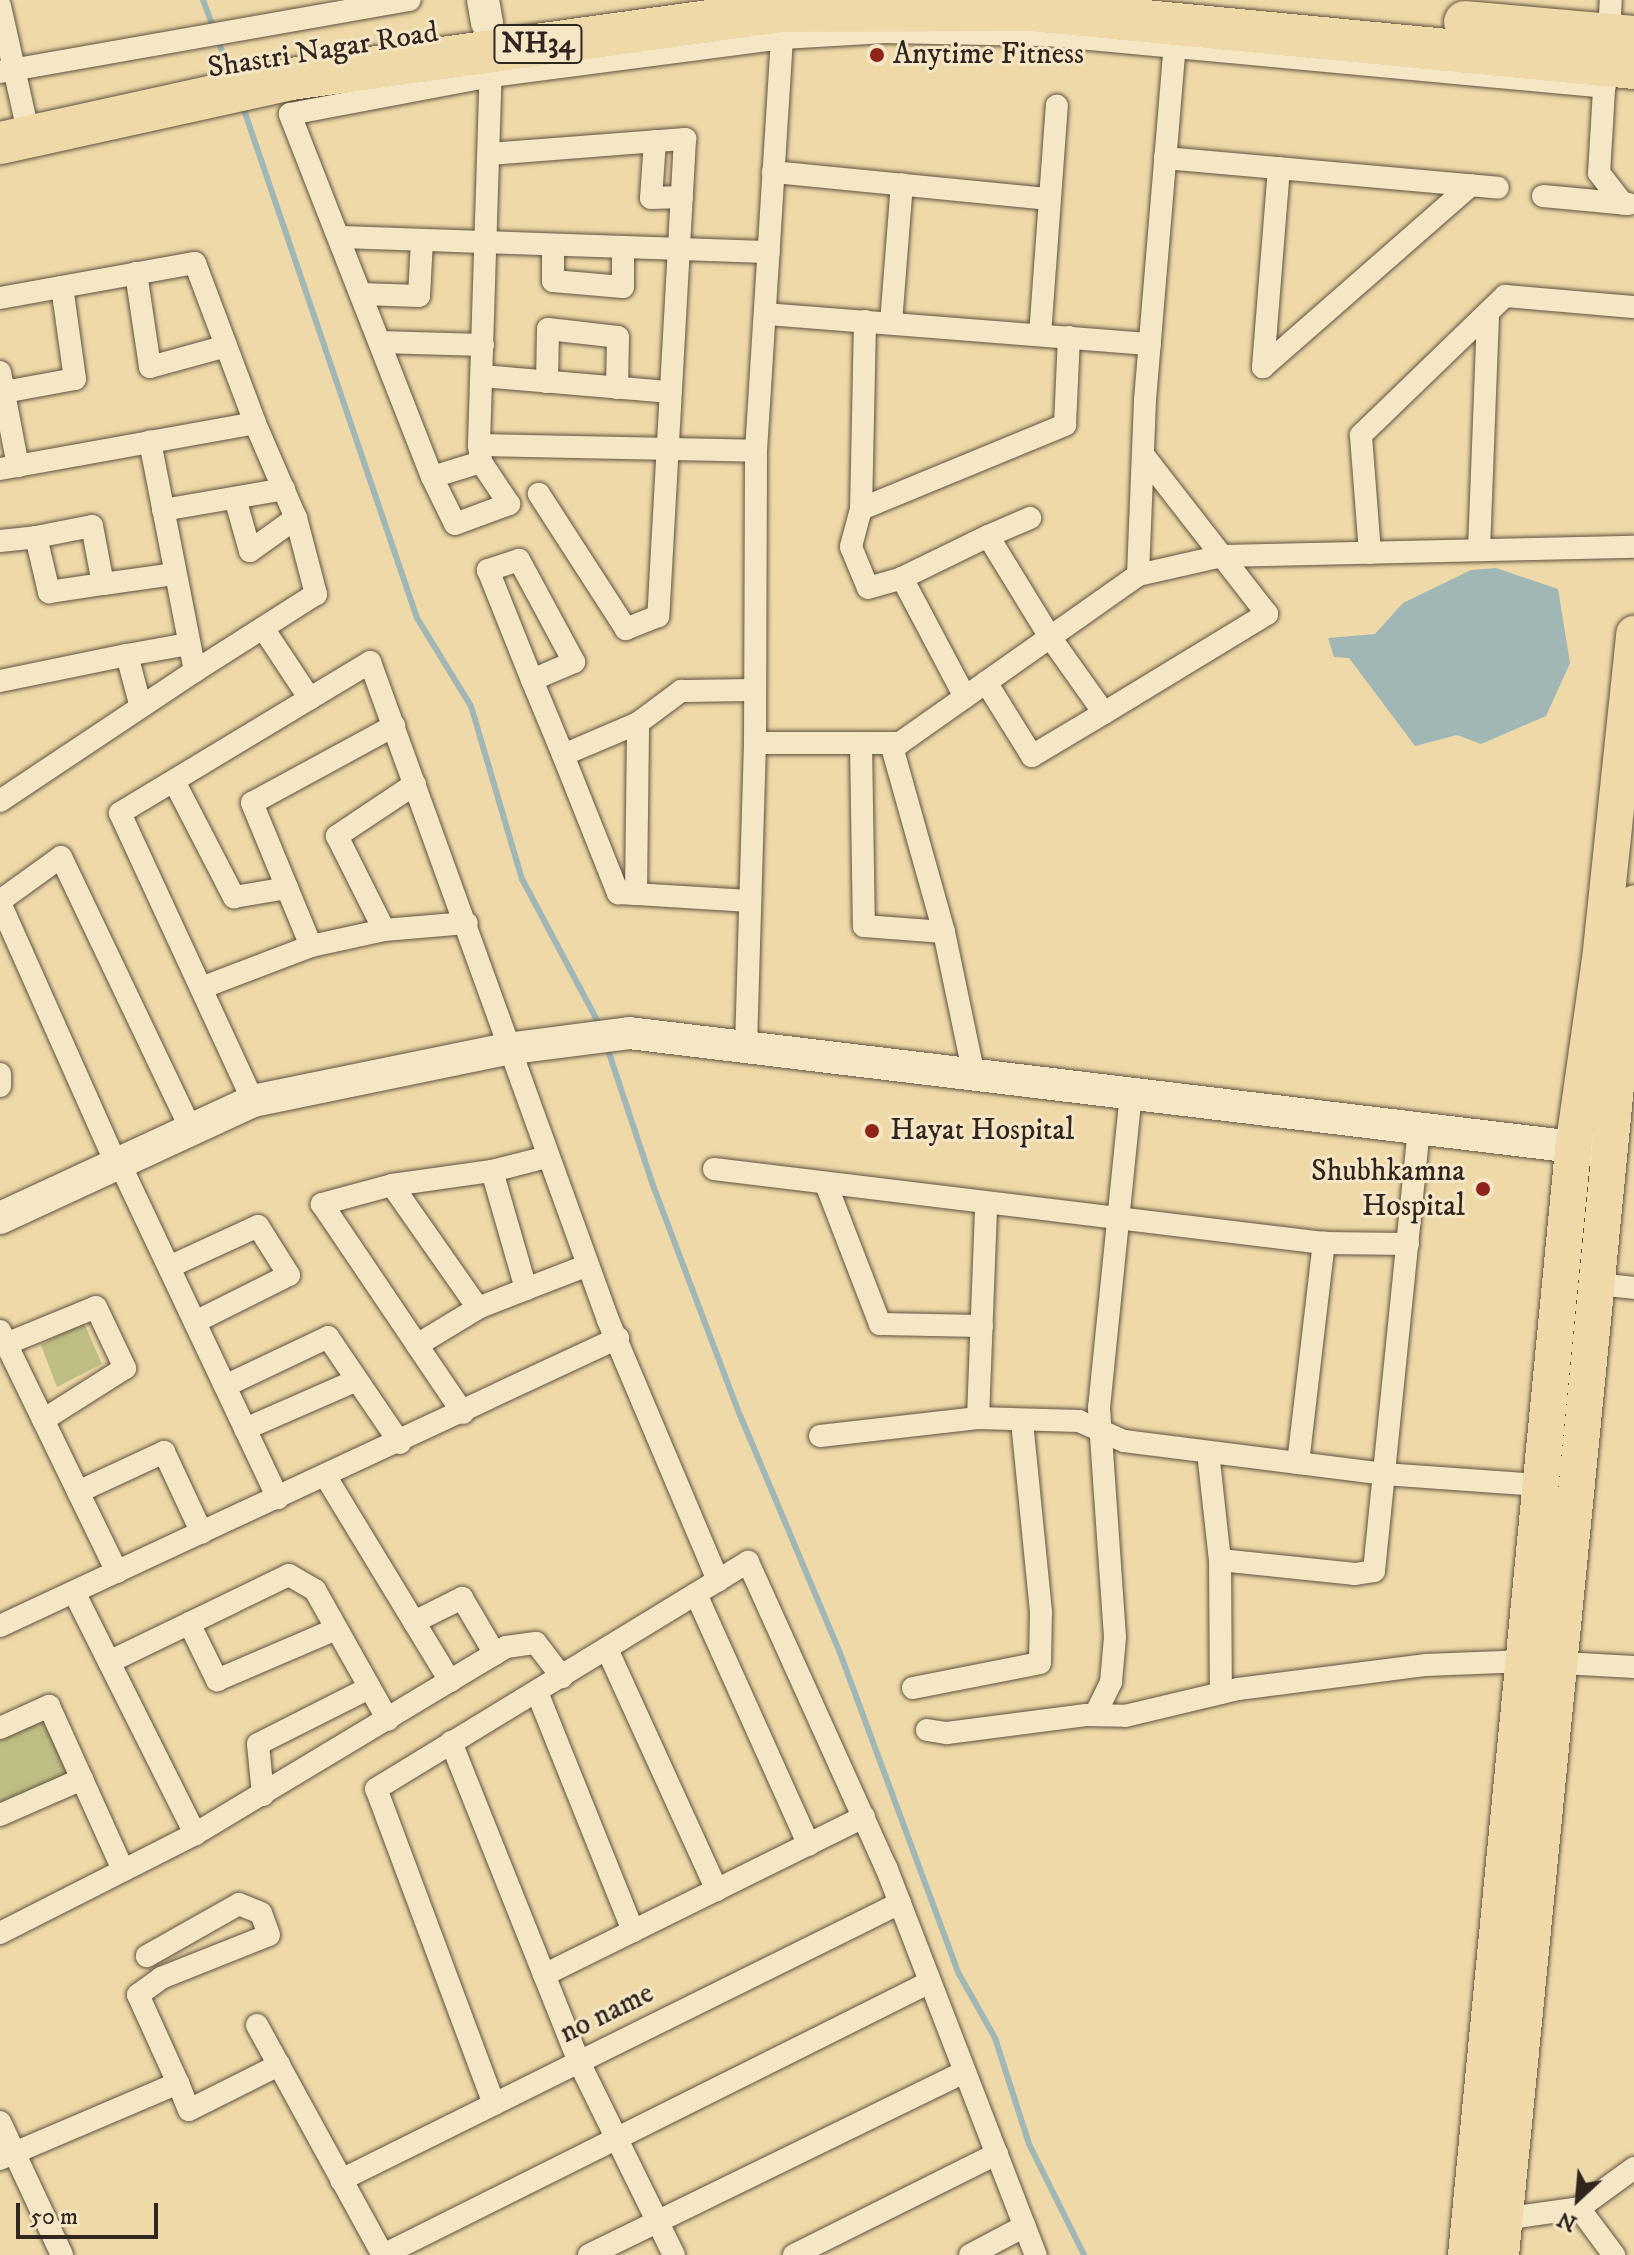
<!DOCTYPE html>
<style>
body{margin:0}
#map{position:relative;width:1634px;height:2255px;overflow:hidden;background:#efd9a8;font-family:"IM FELL DW Pica",serif}
div>[style]{position:absolute}
[style*='--x']{left:calc(var(--x)*1px);top:calc(var(--y)*1px);width:calc(var(--w)*1px);rotate:calc(var(--a)*1deg)}
.green>*{inset:0;background:#bebe84}
.water>*{inset:0;background:#a0b7b5}
.stream>*{height:6px;margin:-3px;padding:0 3px;transform-origin:3px;border-radius:3px;background:#a0b7b5}
.roads{filter:drop-shadow(0 0 2px #605241) drop-shadow(0 0 2px #605241)}
.street>*{height:22px;margin:-11px;padding:0 11px;transform-origin:11px;border-radius:11px;background:#f5e6c6}
.secondary>*{height:32px;margin:-16px;padding:0 16px;transform-origin:16px;border-radius:16px;background:#f5e6c6}
.primary>*{height:36px;margin:-18px;padding:0 18px;transform-origin:18px;border-radius:18px;background:#efd9a8}
.highway>*{height:42px;margin:-21px;padding:0 21px;transform-origin:21px;border-radius:21px;background:#efd9a8}
.dots>*{width:22px;height:22px;translate:-50% -50%;box-sizing:border-box;border:4px solid #f5e6c6;border-radius:50%}
span{translate:-50% -50%;white-space:nowrap;text-align:center;line-height:1.15;-webkit-text-stroke:6px #f5e6c6;paint-order:stroke}
.shield-label span{padding:2px 6px;background:#f5e6c6;border:2px solid;border-radius:6px;-webkit-text-stroke-width:0}
.shield-label{font-size:28px;color:#30251f;font-weight:700}
.street-label{font-size:30px;color:#30251f}
.poi-label{font-size:30px;color:#30251f}
.left{translate:0 -50%;text-align:left}
.right{translate:-100% -50%;text-align:right}
.north{position:absolute;left:1538px;top:2159px;width:80px;height:80px;-webkit-text-stroke:6px #f5e6c6;paint-order:stroke;rotate:206deg;font-size:22px;font-weight:700;line-height:32px;text-align:center;color:#30251f}
.north::after{content:'';display:block;margin:auto;width:28px;height:36px;background:#30251f;clip-path:polygon(50% 0,100% 100%,50% 72%,0 100%)}
.scale{position:absolute;left:16px;top:2203px;width:142px;height:36px;box-sizing:border-box;border:4px solid #30251f;border-top:0;padding-left:10px;font-size:24px;line-height:28px;white-space:nowrap;color:#30251f;-webkit-text-stroke:6px #f5e6c6;paint-order:stroke}
</style>
<div id="map">
<div class="green">
<div style="clip-path:polygon(83px 1321px,102px 1364px,57px 1387px,41px 1345px)"></div>
<div style="clip-path:polygon(47px 1718px,72px 1777px,0 1807px,0 1739px)"></div>
</div>
<div class="water">
<div style="clip-path:polygon(1496px 568px,1558px 589px,1570px 663px,1546px 716px,1481px 744px,1457px 735px,1415px 746px,1349px 658px,1334px 657px,1328px 638px,1375px 634px,1403px 603px,1471px 570px)"></div>
</div>
<div class="stream">
<div style="--x:203;--y:0;--w:80;--a:69.5"></div>
<div style="--x:242;--y:104;--w:543;--a:71.2"></div>
<div style="--x:417;--y:618;--w:103;--a:58.5"></div>
<div style="--x:471;--y:706;--w:180;--a:73.6"></div>
<div style="--x:522;--y:879;--w:166;--a:62"></div>
<div style="--x:606;--y:1044;--w:152;--a:71.6"></div>
<div style="--x:654;--y:1188;--w:243;--a:69.3"></div>
<div style="--x:740;--y:1415;--w:258;--a:67.2"></div>
<div style="--x:840;--y:1653;--w:342;--a:69.7"></div>
<div style="--x:959;--y:1974;--w:73;--a:60.6"></div>
<div style="--x:995;--y:2038;--w:111;--a:72.2"></div>
<div style="--x:1029;--y:2144;--w:124;--a:63.6"></div>
</div>
<div class="roads">
<div class="street">
<div style="--x:0;--y:6;--w:133;--a:77.4"></div>
<div style="--x:1609;--y:34;--w:33;--a:-87"></div>
<div style="--x:491;--y:62;--w:383;--a:91.8"></div>
<div style="--x:479;--y:445;--w:277;--a:1.2"></div>
<div style="--x:0;--y:72;--w:416;--a:-10"></div>
<div style="--x:1605;--y:73;--w:100;--a:93.4"></div>
<div style="--x:1599;--y:173;--w:39;--a:52"></div>
<div style="--x:655;--y:141;--w:57;--a:94"></div>
<div style="--x:651;--y:198;--w:31;--a:-2"></div>
<div style="--x:489;--y:154;--w:197;--a:-4.4"></div>
<div style="--x:685;--y:139;--w:478;--a:93.2"></div>
<div style="--x:658;--y:616;--w:35;--a:158"></div>
<div style="--x:626;--y:629;--w:161;--a:-122.8"></div>
<div style="--x:1165;--y:158;--w:334;--a:5.1"></div>
<div style="--x:1279;--y:168;--w:200;--a:94.6"></div>
<div style="--x:1263;--y:367;--w:276;--a:-41.2"></div>
<div style="--x:773;--y:172;--w:277;--a:5.6"></div>
<div style="--x:1543;--y:196;--w:86;--a:5.3"></div>
<div style="--x:339;--y:237;--w:430;--a:2"></div>
<div style="--x:553;--y:245;--w:36;--a:90"></div>
<div style="--x:553;--y:281;--w:70;--a:4.9"></div>
<div style="--x:623;--y:287;--w:40;--a:-90"></div>
<div style="--x:136;--y:273;--w:95;--a:81.5"></div>
<div style="--x:150;--y:367;--w:79;--a:-15.4"></div>
<div style="--x:361;--y:294;--w:58;--a:2"></div>
<div style="--x:419;--y:296;--w:56;--a:-86.9"></div>
<div style="--x:0;--y:298;--w:198;--a:-10.2"></div>
<div style="--x:195;--y:263;--w:171;--a:69.4"></div>
<div style="--x:766;--y:314;--w:385;--a:4.5"></div>
<div style="--x:865;--y:321;--w:188;--a:91.2"></div>
<div style="--x:861;--y:509;--w:221;--a:-22.4"></div>
<div style="--x:1065;--y:425;--w:88;--a:-87.4"></div>
<div style="--x:891;--y:323;--w:139;--a:-85.5"></div>
<div style="--x:1040;--y:335;--w:230;--a:-85.8"></div>
<div style="--x:380;--y:342;--w:103;--a:1.7"></div>
<div style="--x:0;--y:372;--w:96;--a:79.2"></div>
<div style="--x:482;--y:376;--w:189;--a:4.9"></div>
<div style="--x:547;--y:382;--w:53;--a:-88.9"></div>
<div style="--x:548;--y:329;--w:70;--a:6.5"></div>
<div style="--x:618;--y:337;--w:51;--a:91.1"></div>
<div style="--x:4;--y:392;--w:72;--a:-10.4"></div>
<div style="--x:75;--y:379;--w:93;--a:-98"></div>
<div style="--x:479;--y:445;--w:17;--a:83"></div>
<div style="--x:481;--y:462;--w:51;--a:163"></div>
<div style="--x:432;--y:477;--w:390;--a:-111.4"></div>
<div style="--x:290;--y:114;--w:205;--a:-10.7"></div>
<div style="--x:491;--y:76;--w:294;--a:-7.4"></div>
<div style="--x:783;--y:38;--w:102;--a:-3.4"></div>
<div style="--x:885;--y:32;--w:162;--a:1.1"></div>
<div style="--x:1047;--y:35;--w:560;--a:5.32"></div>
<div style="--x:0;--y:469;--w:259;--a:-10.2"></div>
<div style="--x:255;--y:423;--w:103;--a:66.7"></div>
<div style="--x:296;--y:518;--w:79;--a:75.3"></div>
<div style="--x:316;--y:594;--w:143;--a:147.5"></div>
<div style="--x:432;--y:477;--w:52;--a:63.9"></div>
<div style="--x:455;--y:524;--w:58;--a:-20.3"></div>
<div style="--x:509;--y:504;--w:50;--a:-123.7"></div>
<div style="--x:235;--y:498;--w:55;--a:74.2"></div>
<div style="--x:250;--y:551;--w:57;--a:-35.7"></div>
<div style="--x:861;--y:509;--w:39;--a:105"></div>
<div style="--x:851;--y:547;--w:44;--a:67.5"></div>
<div style="--x:868;--y:588;--w:35;--a:-16"></div>
<div style="--x:163;--y:510;--w:123;--a:-9.8"></div>
<div style="--x:988;--y:536;--w:46;--a:-23.2"></div>
<div style="--x:0;--y:541;--w:36;--a:-6"></div>
<div style="--x:1479;--y:550;--w:237;--a:-87.8"></div>
<div style="--x:1370;--y:553;--w:118;--a:-94.4"></div>
<div style="--x:1361;--y:435;--w:200;--a:-44"></div>
<div style="--x:1505;--y:296;--w:129;--a:4.9"></div>
<div style="--x:1138;--y:575;--w:86;--a:-12.7"></div>
<div style="--x:1222;--y:556;--w:412;--a:-1.3"></div>
<div style="--x:103;--y:584;--w:59;--a:-100.7"></div>
<div style="--x:92;--y:526;--w:57;--a:168.9"></div>
<div style="--x:36;--y:537;--w:57;--a:76.7"></div>
<div style="--x:49;--y:592;--w:55;--a:-8.4"></div>
<div style="--x:103;--y:584;--w:73;--a:-7.9"></div>
<div style="--x:263;--y:628;--w:85;--a:56.5"></div>
<div style="--x:127;--y:655;--w:63;--a:-10.1"></div>
<div style="--x:532;--y:680;--w:46;--a:-23.2"></div>
<div style="--x:574;--y:662;--w:116;--a:-118.3"></div>
<div style="--x:519;--y:560;--w:33;--a:162"></div>
<div style="--x:488;--y:570;--w:118;--a:68.2"></div>
<div style="--x:532;--y:680;--w:81;--a:67.5"></div>
<div style="--x:563;--y:755;--w:149;--a:68.3"></div>
<div style="--x:618;--y:893;--w:18;--a:3"></div>
<div style="--x:0;--y:681;--w:130;--a:-11.6"></div>
<div style="--x:127;--y:655;--w:51;--a:75.1"></div>
<div style="--x:965;--y:697;--w:135;--a:-117.9"></div>
<div style="--x:902;--y:578;--w:96;--a:-26"></div>
<div style="--x:988;--y:536;--w:119;--a:58.5"></div>
<div style="--x:1050;--y:637;--w:93;--a:54.6"></div>
<div style="--x:1104;--y:713;--w:84;--a:149.2"></div>
<div style="--x:1032;--y:756;--w:87;--a:-121.9"></div>
<div style="--x:1104;--y:713;--w:191;--a:-31.3"></div>
<div style="--x:1267;--y:614;--w:202;--a:-127.9"></div>
<div style="--x:755;--y:743;--w:145;--a:0"></div>
<div style="--x:900;--y:743;--w:291;--a:-35.2"></div>
<div style="--x:1138;--y:575;--w:175;--a:-87.7"></div>
<div style="--x:1145;--y:400;--w:368;--a:-85.2"></div>
<div style="--x:861;--y:743;--w:183;--a:89.1"></div>
<div style="--x:864;--y:926;--w:80;--a:4.3"></div>
<div style="--x:944;--y:932;--w:196;--a:-105.7"></div>
<div style="--x:563;--y:755;--w:82;--a:-23.1"></div>
<div style="--x:174;--y:781;--w:131;--a:62.7"></div>
<div style="--x:234;--y:897;--w:54;--a:-9.6"></div>
<div style="--x:415;--y:784;--w:94;--a:146.3"></div>
<div style="--x:337;--y:836;--w:105;--a:63.4"></div>
<div style="--x:384;--y:930;--w:83;--a:-4.8"></div>
<div style="--x:0;--y:801;--w:234;--a:-33.7"></div>
<div style="--x:195;--y:671;--w:234;--a:-101.1"></div>
<div style="--x:0;--y:901;--w:75;--a:-35.8"></div>
<div style="--x:61;--y:857;--w:302;--a:64.5"></div>
<div style="--x:750;--y:901;--w:114;--a:-176.5"></div>
<div style="--x:636;--y:894;--w:171;--a:-89.3"></div>
<div style="--x:638;--y:723;--w:54;--a:-36.7"></div>
<div style="--x:681;--y:691;--w:74;--a:-0.8"></div>
<div style="--x:0;--y:903;--w:286;--a:66"></div>
<div style="--x:944;--y:932;--w:146;--a:78.2"></div>
<div style="--x:311;--y:946;--w:155;--a:-112.4"></div>
<div style="--x:252;--y:803;--w:162;--a:-28.5"></div>
<div style="--x:201;--y:988;--w:118;--a:-20.9"></div>
<div style="--x:311;--y:946;--w:75;--a:-12.4"></div>
<div style="--x:746;--y:1046;--w:303;--a:-88.3"></div>
<div style="--x:755;--y:743;--w:292;--a:-89.8"></div>
<div style="--x:756;--y:451;--w:428;--a:-86.4"></div>
<div style="--x:0;--y:1074;--w:12;--a:90"></div>
<div style="--x:253;--y:1101;--w:317;--a:-114.8"></div>
<div style="--x:120;--y:813;--w:292;--a:-31.1"></div>
<div style="--x:370;--y:662;--w:700;--a:70.11"></div>
<div style="--x:608;--y:1320;--w:283;--a:67.1"></div>
<div style="--x:119;--y:1162;--w:372;--a:64.7"></div>
<div style="--x:714;--y:1169;--w:614;--a:6.92"></div>
<div style="--x:1324;--y:1243;--w:84;--a:0.7"></div>
<div style="--x:492;--y:1171;--w:57;--a:-14.3"></div>
<div style="--x:826;--y:1184;--w:150;--a:68.9"></div>
<div style="--x:880;--y:1324;--w:102;--a:1.1"></div>
<div style="--x:392;--y:1185;--w:101;--a:-8"></div>
<div style="--x:492;--y:1171;--w:123;--a:73.9"></div>
<div style="--x:526;--y:1289;--w:52;--a:158.4"></div>
<div style="--x:169;--y:1267;--w:98;--a:-24.7"></div>
<div style="--x:258;--y:1226;--w:58;--a:57.7"></div>
<div style="--x:289;--y:1275;--w:105;--a:153.4"></div>
<div style="--x:1597;--y:1284;--w:37;--a:6"></div>
<div style="--x:526;--y:1289;--w:66;--a:-21.2"></div>
<div style="--x:0;--y:1331;--w:268;--a:64.1"></div>
<div style="--x:6;--y:1344;--w:97;--a:-22.3"></div>
<div style="--x:96;--y:1307;--w:68;--a:64.6"></div>
<div style="--x:125;--y:1368;--w:97;--a:147.6"></div>
<div style="--x:417;--y:1345;--w:71;--a:-31.2"></div>
<div style="--x:478;--y:1308;--w:150;--a:-125"></div>
<div style="--x:392;--y:1185;--w:73;--a:164.8"></div>
<div style="--x:322;--y:1204;--w:170;--a:56"></div>
<div style="--x:417;--y:1345;--w:82;--a:55.9"></div>
<div style="--x:225;--y:1386;--w:114;--a:-25.4"></div>
<div style="--x:328;--y:1337;--w:128;--a:55.8"></div>
<div style="--x:978;--y:1418;--w:213;--a:-87.8"></div>
<div style="--x:245;--y:1429;--w:122;--a:-23.6"></div>
<div style="--x:820;--y:1436;--w:159;--a:-6.5"></div>
<div style="--x:978;--y:1418;--w:101;--a:1.7"></div>
<div style="--x:1079;--y:1421;--w:49;--a:24"></div>
<div style="--x:1124;--y:1441;--w:262;--a:7.2"></div>
<div style="--x:1384;--y:1474;--w:155;--a:4.1"></div>
<div style="--x:1208;--y:1452;--w:109;--a:83.7"></div>
<div style="--x:1220;--y:1560;--w:133;--a:89.6"></div>
<div style="--x:1298;--y:1463;--w:222;--a:-83.3"></div>
<div style="--x:326;--y:1477;--w:239;--a:58.7"></div>
<div style="--x:78;--y:1492;--w:95;--a:-24.9"></div>
<div style="--x:164;--y:1452;--w:89;--a:64.9"></div>
<div style="--x:1220;--y:1560;--w:136;--a:5.9"></div>
<div style="--x:1355;--y:1574;--w:19;--a:-9"></div>
<div style="--x:1374;--y:1571;--w:442;--a:-84.2"></div>
<div style="--x:74;--y:1592;--w:271;--a:63.4"></div>
<div style="--x:696;--y:1594;--w:275;--a:65.8"></div>
<div style="--x:414;--y:1622;--w:54;--a:-26.6"></div>
<div style="--x:462;--y:1598;--w:65;--a:59.5"></div>
<div style="--x:189;--y:1623;--w:64;--a:63.8"></div>
<div style="--x:217;--y:1680;--w:129;--a:-23.2"></div>
<div style="--x:0;--y:1626;--w:682;--a:-24.99"></div>
<div style="--x:607;--y:1649;--w:265;--a:65.5"></div>
<div style="--x:109;--y:1662;--w:200;--a:-25.8"></div>
<div style="--x:289;--y:1575;--w:30;--a:30"></div>
<div style="--x:315;--y:1590;--w:149;--a:60.7"></div>
<div style="--x:913;--y:1688;--w:129;--a:-11.1"></div>
<div style="--x:1040;--y:1663;--w:51;--a:-88.9"></div>
<div style="--x:1041;--y:1612;--w:192;--a:-95.7"></div>
<div style="--x:537;--y:1692;--w:258;--a:68.1"></div>
<div style="--x:1095;--y:1715;--w:37;--a:-64"></div>
<div style="--x:1111;--y:1682;--w:45;--a:-84.9"></div>
<div style="--x:1115;--y:1637;--w:230;--a:-94"></div>
<div style="--x:1099;--y:1408;--w:316;--a:-84.2"></div>
<div style="--x:0;--y:1728;--w:54;--a:-24.2"></div>
<div style="--x:49;--y:1706;--w:180;--a:65.7"></div>
<div style="--x:927;--y:1730;--w:20;--a:9"></div>
<div style="--x:947;--y:1733;--w:140;--a:-7.4"></div>
<div style="--x:1086;--y:1715;--w:39;--a:1"></div>
<div style="--x:1125;--y:1716;--w:116;--a:-13.4"></div>
<div style="--x:1238;--y:1689;--w:190;--a:-7.3"></div>
<div style="--x:1426;--y:1665;--w:101;--a:-2.3"></div>
<div style="--x:1527;--y:1661;--w:107;--a:3.2"></div>
<div style="--x:451;--y:1742;--w:345;--a:68.2"></div>
<div style="--x:579;--y:2062;--w:215;--a:63.8"></div>
<div style="--x:263;--y:1795;--w:51;--a:-95.6"></div>
<div style="--x:258;--y:1744;--w:124;--a:-26.8"></div>
<div style="--x:0;--y:1815;--w:90;--a:-23.7"></div>
<div style="--x:0;--y:1933;--w:219;--a:-26.9"></div>
<div style="--x:195;--y:1834;--w:363;--a:-31"></div>
<div style="--x:506;--y:1647;--w:30;--a:-8"></div>
<div style="--x:536;--y:1643;--w:43;--a:52.6"></div>
<div style="--x:544;--y:1975;--w:357;--a:-26.3"></div>
<div style="--x:257;--y:2025;--w:262;--a:61.3"></div>
<div style="--x:178;--y:2083;--w:29;--a:68"></div>
<div style="--x:189;--y:2110;--w:101;--a:-26.6"></div>
<div style="--x:494;--y:2104;--w:336;--a:-110.5"></div>
<div style="--x:376;--y:1789;--w:436;--a:-31.4"></div>
<div style="--x:748;--y:1562;--w:335;--a:65.7"></div>
<div style="--x:886;--y:1867;--w:416;--a:68.9"></div>
<div style="--x:0;--y:2122;--w:147;--a:65"></div>
<div style="--x:0;--y:2159;--w:194;--a:-23.1"></div>
<div style="--x:178;--y:2083;--w:97;--a:-114.4"></div>
<div style="--x:138;--y:1995;--w:29;--a:-36"></div>
<div style="--x:161;--y:1978;--w:116;--a:-21.7"></div>
<div style="--x:269;--y:1935;--w:23;--a:-110"></div>
<div style="--x:261;--y:1913;--w:24;--a:-158"></div>
<div style="--x:239;--y:1904;--w:106;--a:150.5"></div>
<div style="--x:341;--y:2180;--w:624;--a:-26.36"></div>
<div style="--x:1579;--y:2208;--w:68;--a:-36"></div>
<div style="--x:1496;--y:2220;--w:84;--a:-8.2"></div>
<div style="--x:1579;--y:2208;--w:59;--a:53.3"></div>
<div style="--x:383;--y:2255;--w:611;--a:-26.52"></div>
<div style="--x:589;--y:2255;--w:418;--a:-26"></div>
<div style="--x:794;--y:2255;--w:227;--a:-26.5"></div>
<div style="--x:970;--y:2255;--w:62;--a:-27.8"></div>
</div>
<div class="secondary">
<div style="--x:483;--y:0;--w:23;--a:80"></div>
<div style="--x:0;--y:1218;--w:279;--a:-24.8"></div>
<div style="--x:253;--y:1101;--w:258;--a:-11.6"></div>
<div style="--x:506;--y:1049;--w:124;--a:-7.4"></div>
<div style="--x:629;--y:1033;--w:976;--a:6.88"></div>
</div>
<div class="primary">
<div style="--x:1466;--y:2255;--w:1111;--a:-84.47"></div>
<div style="--x:1573;--y:1149;--w:191;--a:-81.9"></div>
<div style="--x:1600;--y:960;--w:328;--a:-84"></div>
<div style="--x:1501;--y:2255;--w:1358;--a:-84.38"></div>
</div>
<div class="highway">
<div style="--x:1465;--y:22;--w:170;--a:5.1"></div>
<div style="--x:0;--y:143;--w:298;--a:-12.4"></div>
<div style="--x:291;--y:79;--w:498;--a:-7.9"></div>
<div style="--x:784;--y:11;--w:247;--a:-0.2"></div>
<div style="--x:1031;--y:10;--w:606;--a:5.49"></div>
</div>
</div>
<div class="dots">
<div style="left:877px;top:55px;background:#8f2418"></div>
<div style="left:872px;top:1131px;background:#8f2418"></div>
<div style="left:1483px;top:1189px;background:#8f2418"></div>
</div>
<div class="shield-label">
<span style="left:538px;top:44px">NH34</span>
</div>
<div class="street-label">
<span style="left:323px;top:51px;rotate:-9deg">Shastri Nagar Road</span>
<span style="left:607px;top:2014px;rotate:-26deg">no name</span>
</div>
<div class="poi-label">
<span class="left" style="left:893px;top:55px">Anytime Fitness</span>
<span class="left" style="left:890px;top:1131px">Hayat Hospital</span>
<span class="right" style="left:1465px;top:1189px">Shubhkamna<br>Hospital</span>
</div>
<div class="north">N</div>
<div class="scale">50 m</div>
</div>
